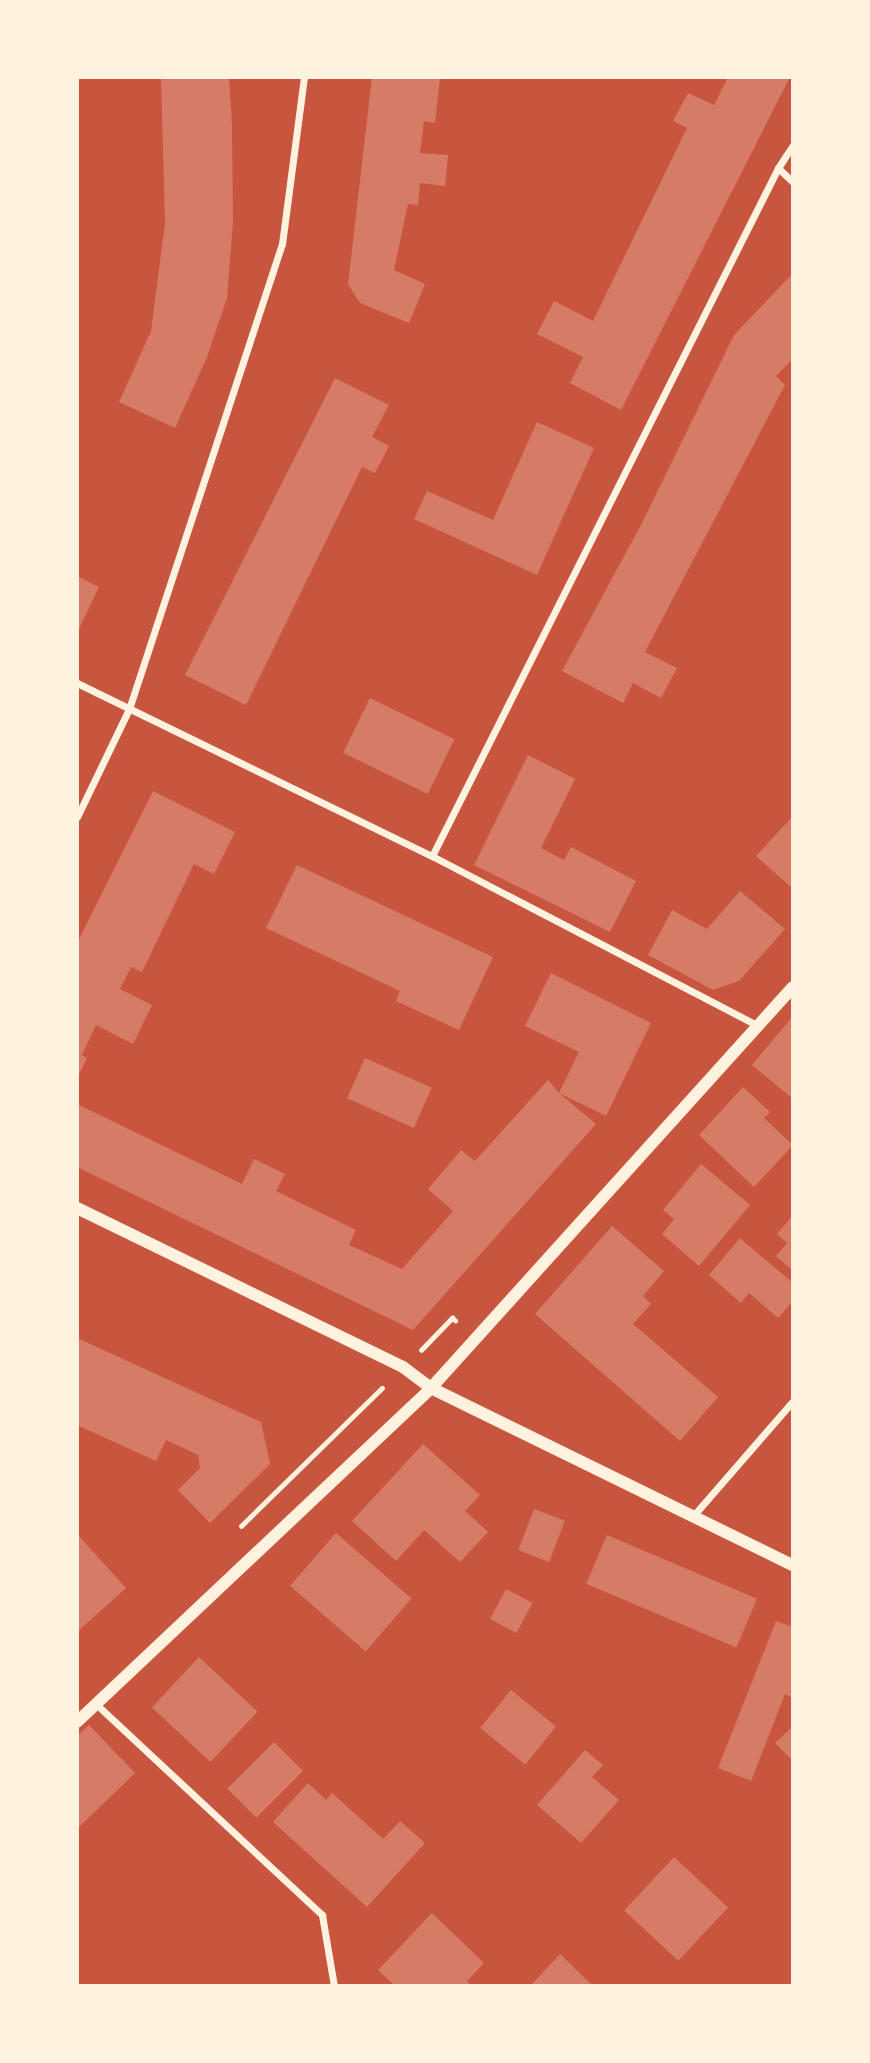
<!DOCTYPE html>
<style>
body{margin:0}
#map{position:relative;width:870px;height:2063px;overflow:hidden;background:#c8553d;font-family:Mulish,sans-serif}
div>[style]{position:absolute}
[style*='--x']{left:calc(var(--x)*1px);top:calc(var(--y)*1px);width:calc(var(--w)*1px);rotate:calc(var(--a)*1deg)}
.building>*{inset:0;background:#d67c66;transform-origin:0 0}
.path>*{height:4.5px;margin:-2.25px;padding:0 2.25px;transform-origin:2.25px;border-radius:2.25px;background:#fff3e0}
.minor>*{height:7px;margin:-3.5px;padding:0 3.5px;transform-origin:3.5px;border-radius:3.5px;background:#fff3e0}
.tertiary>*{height:12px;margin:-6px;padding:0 6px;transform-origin:6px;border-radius:6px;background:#fff3e0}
span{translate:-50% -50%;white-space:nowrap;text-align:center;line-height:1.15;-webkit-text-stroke:5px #fff3e0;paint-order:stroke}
.frame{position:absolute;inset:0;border:79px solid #fff3e0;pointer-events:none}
</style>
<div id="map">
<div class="building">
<div style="clip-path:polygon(161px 77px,229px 77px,232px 124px,233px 222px,227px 298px,207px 357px,175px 428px,119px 402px,151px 331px,165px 223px)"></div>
<div style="clip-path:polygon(372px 77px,440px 77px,435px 123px,424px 121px,420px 153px,448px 155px,445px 186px,420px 183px,418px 205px,408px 204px,394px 270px,425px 284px,409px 323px,360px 303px,348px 284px)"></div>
<div style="clip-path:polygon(728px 77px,790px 77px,621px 410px,570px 383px,583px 357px,537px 334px,554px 301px,593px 321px,687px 128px,673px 121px,688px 93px,714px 105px)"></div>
<div style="clip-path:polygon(793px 273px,793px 359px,776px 376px,785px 385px,645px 652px,677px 668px,661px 698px,633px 683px,623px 703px,562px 671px,642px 523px,734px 335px)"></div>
<div style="clip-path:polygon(335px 378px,389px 405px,372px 437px,389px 446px,375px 473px,362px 467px,246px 705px,185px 675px)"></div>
<div style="clip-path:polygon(537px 422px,594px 448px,537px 575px,414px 519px,427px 491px,493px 520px)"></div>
<div style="clip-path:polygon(77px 576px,99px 587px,77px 633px)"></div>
<div style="left:370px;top:698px;width:94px;height:61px;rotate:26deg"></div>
<div style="clip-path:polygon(528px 755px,575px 779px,541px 848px,564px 860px,571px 847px,636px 881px,610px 932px,474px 865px)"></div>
<div style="clip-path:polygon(153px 791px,235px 832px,214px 874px,194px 864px,142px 972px,131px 967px,120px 989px,152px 1005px,133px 1044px,96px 1025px,82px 1055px,87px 1058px,77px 1078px,77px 943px)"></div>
<div style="clip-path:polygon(793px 816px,793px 889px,756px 856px)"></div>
<div style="clip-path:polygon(297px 865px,493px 957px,459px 1030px,396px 1001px,400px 991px,266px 928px)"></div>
<div style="clip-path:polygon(740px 891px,785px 929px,739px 981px,713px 990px,648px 955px,672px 910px,707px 929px)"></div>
<div style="clip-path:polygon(551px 973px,651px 1023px,606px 1116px,559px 1093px,596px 1124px,413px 1330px,77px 1167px,77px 1104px,242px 1184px,254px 1159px,285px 1174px,276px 1191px,356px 1230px,349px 1245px,402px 1269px,453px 1211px,428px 1189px,461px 1150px,475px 1161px,548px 1080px,559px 1093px,579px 1052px,525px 1026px)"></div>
<div style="clip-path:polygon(793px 1016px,793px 1099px,752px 1065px)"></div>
<div style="left:365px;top:1058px;width:73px;height:44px;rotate:24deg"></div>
<div style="clip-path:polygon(743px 1087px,770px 1112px,764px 1118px,793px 1145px,754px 1187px,699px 1135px)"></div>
<div style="clip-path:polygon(701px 1164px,750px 1205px,699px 1266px,662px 1234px,674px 1219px,663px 1210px)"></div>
<div style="clip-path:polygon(793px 1215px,793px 1271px,776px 1256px,787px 1243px,777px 1234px)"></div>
<div style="clip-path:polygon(612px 1226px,664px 1271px,643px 1296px,651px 1304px,633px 1324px,718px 1397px,680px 1441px,535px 1314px)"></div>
<div style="clip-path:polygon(740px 1238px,793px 1283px,793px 1301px,778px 1318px,749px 1293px,741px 1303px,709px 1275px)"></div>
<div style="clip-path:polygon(77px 1338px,261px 1422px,270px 1464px,210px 1523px,178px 1490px,200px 1468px,198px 1455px,166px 1440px,156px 1461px,77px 1425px)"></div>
<div style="clip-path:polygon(423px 1444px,480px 1495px,465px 1511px,488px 1532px,460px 1562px,424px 1530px,396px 1561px,352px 1521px)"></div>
<div style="left:534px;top:1509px;width:33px;height:44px;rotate:21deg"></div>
<div style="left:336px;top:1533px;width:100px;height:70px;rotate:41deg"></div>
<div style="clip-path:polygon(77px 1534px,126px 1588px,77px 1632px)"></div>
<div style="left:607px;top:1535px;width:163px;height:53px;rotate:23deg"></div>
<div style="left:506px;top:1589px;width:30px;height:34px;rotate:28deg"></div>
<div style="clip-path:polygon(776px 1621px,793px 1627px,793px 1698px,785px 1694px,751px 1781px,718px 1768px)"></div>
<div style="left:199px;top:1657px;width:80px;height:69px;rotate:43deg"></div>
<div style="left:511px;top:1690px;width:58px;height:49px;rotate:39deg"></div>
<div style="clip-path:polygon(89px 1725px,135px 1773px,77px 1829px,77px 1736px)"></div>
<div style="clip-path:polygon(793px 1726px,793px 1761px,775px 1743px)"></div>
<div style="left:274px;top:1742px;width:41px;height:66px;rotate:45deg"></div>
<div style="clip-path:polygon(585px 1750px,603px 1765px,592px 1777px,619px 1800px,581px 1843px,537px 1805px)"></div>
<div style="clip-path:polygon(308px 1783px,326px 1800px,332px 1793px,383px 1839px,400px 1821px,425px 1843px,367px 1907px,273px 1822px)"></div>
<div style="left:674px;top:1857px;width:74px;height:73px;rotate:43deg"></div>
<div style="clip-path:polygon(432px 1913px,484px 1963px,467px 1981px,472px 1986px,395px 1986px,378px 1970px)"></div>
<div style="clip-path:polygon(560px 1954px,593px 1986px,530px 1986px)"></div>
</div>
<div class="path">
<div style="--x:421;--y:1350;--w:45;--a:-45.9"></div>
<div style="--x:452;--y:1318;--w:4;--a:34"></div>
<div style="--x:241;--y:1526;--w:197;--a:-44.4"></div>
</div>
<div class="minor">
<div style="--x:778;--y:168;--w:21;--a:43"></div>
<div style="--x:77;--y:683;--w:395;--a:26"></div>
<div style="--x:432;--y:856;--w:369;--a:27.5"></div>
<div style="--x:77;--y:817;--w:120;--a:-64.3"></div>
<div style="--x:129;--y:709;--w:490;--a:-71.8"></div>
<div style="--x:282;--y:244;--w:168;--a:-82.5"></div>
<div style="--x:432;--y:856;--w:770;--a:-63.3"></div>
<div style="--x:778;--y:168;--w:27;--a:-57"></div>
<div style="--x:693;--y:1516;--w:152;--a:-49"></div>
<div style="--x:97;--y:1705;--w:308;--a:43"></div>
<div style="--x:322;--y:1915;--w:72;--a:80.4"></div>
</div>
<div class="tertiary">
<div style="--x:77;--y:1208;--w:363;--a:26"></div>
<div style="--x:403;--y:1367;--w:35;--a:37"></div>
<div style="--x:431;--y:1388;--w:403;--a:26.1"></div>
<div style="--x:77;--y:1722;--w:487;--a:-43.3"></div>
<div style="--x:431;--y:1388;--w:540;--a:-47.93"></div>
</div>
<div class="frame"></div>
</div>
